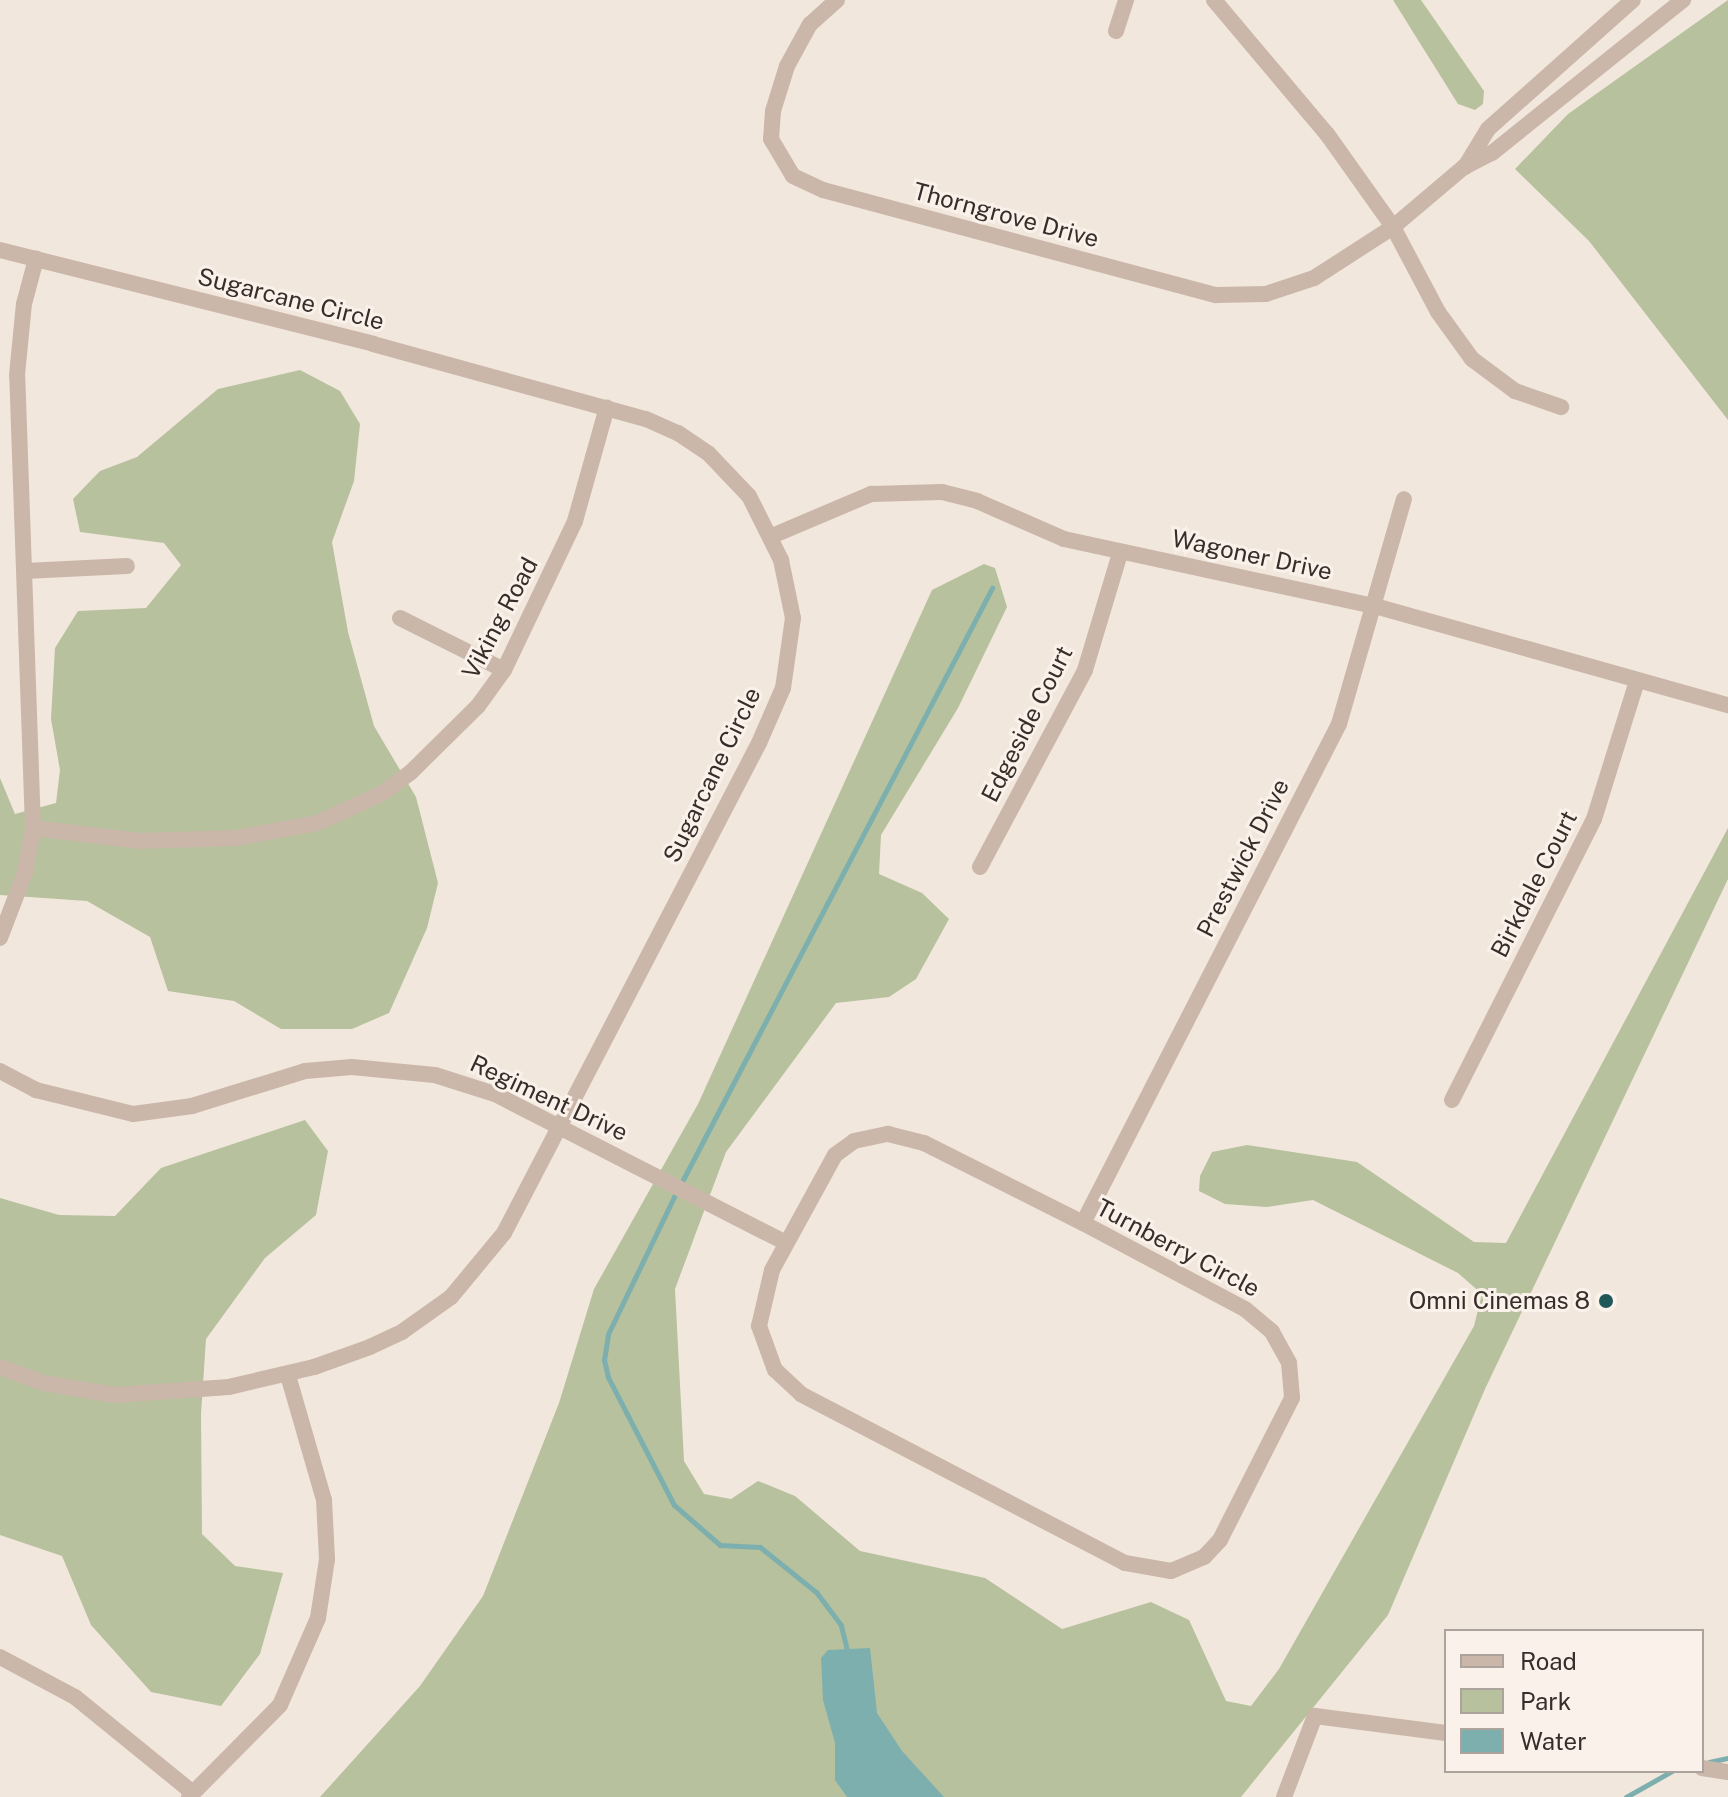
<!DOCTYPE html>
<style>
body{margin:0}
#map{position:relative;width:1728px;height:1797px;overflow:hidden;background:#f2e7dd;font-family:"Public Sans",sans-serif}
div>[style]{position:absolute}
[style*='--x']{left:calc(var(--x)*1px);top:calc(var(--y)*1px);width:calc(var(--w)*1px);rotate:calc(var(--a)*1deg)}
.green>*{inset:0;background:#b7c19d}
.water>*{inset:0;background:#7dafae}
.stream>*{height:5px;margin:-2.5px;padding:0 2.5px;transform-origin:2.5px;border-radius:2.5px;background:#7dafae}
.street>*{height:16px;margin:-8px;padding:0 8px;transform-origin:8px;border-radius:8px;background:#cab7a9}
.dots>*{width:22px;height:22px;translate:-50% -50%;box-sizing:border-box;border:4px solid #faf2ea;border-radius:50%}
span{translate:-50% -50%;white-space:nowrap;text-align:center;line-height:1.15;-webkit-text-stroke:6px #faf2ea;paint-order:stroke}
.street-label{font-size:24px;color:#372d29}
.poi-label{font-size:24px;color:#372d29}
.right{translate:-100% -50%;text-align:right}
.legend{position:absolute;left:1444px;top:1629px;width:260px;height:144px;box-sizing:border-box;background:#faf2ea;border:2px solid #aca39d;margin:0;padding:10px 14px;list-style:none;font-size:24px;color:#372d29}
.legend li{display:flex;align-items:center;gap:16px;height:40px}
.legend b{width:40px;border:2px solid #aca39d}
</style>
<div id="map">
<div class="green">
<div style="clip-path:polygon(1393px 0,1421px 0,1484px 91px,1483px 104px,1475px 110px,1458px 104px)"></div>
<div style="clip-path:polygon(1728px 0,1728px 420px,1589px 241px,1515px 169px,1568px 114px)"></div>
<div style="clip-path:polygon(300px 370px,340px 391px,360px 424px,354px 481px,332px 542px,348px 632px,374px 726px,416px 797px,438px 883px,427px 928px,389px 1013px,352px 1029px,281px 1029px,234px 1001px,168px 991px,150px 937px,87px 901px,0 895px,0 778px,15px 814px,56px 803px,60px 770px,51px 719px,55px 648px,78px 611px,146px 608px,181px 565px,164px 543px,80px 532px,73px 499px,100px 471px,137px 457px,218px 389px)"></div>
<div style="clip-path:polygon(984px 564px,995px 568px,1007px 607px,958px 708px,881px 835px,879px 874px,922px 893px,949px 919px,916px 979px,889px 997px,836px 1003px,726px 1152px,675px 1289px,684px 1461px,704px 1494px,731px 1499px,758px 1481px,795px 1496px,860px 1551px,985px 1578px,1062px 1629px,1151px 1602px,1189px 1620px,1226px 1701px,1251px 1706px,1279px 1669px,1474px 1326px,1482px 1294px,1458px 1273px,1313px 1200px,1267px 1207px,1225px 1204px,1199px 1191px,1200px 1176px,1212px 1152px,1247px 1145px,1357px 1162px,1474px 1242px,1506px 1243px,1728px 828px,1728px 879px,1485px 1389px,1388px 1615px,1241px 1797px,320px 1797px,420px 1686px,483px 1596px,559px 1403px,594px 1289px,698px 1104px,932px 590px)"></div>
<div style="clip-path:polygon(305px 1120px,328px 1151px,316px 1215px,265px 1258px,206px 1339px,201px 1414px,202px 1534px,235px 1566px,283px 1573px,260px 1654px,221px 1706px,151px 1692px,91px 1625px,62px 1556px,0 1535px,0 1198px,59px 1215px,115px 1216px,161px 1168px)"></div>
</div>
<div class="water">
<div style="clip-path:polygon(870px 1648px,877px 1713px,902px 1751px,944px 1797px,847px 1797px,835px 1780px,835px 1743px,823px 1700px,821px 1658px,828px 1650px)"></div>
</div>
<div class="stream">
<div style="--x:848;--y:1654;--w:30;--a:-104"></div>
<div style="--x:841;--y:1625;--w:41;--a:-127.1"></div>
<div style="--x:816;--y:1592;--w:72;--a:-141.2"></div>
<div style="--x:760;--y:1547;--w:40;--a:-177.1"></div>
<div style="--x:720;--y:1545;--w:61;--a:-139"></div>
<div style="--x:674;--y:1505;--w:144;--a:-117.3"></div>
<div style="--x:608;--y:1377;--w:17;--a:-103"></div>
<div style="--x:604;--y:1360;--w:26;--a:-81"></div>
<div style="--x:608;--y:1334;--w:157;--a:-64.3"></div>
<div style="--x:676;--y:1193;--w:683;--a:-62.42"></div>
<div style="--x:1709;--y:1762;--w:19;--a:-12"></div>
<div style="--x:1626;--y:1797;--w:53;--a:-29.5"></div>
</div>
<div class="street">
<div style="--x:837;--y:0;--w:36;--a:138"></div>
<div style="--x:810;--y:24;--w:48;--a:118.7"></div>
<div style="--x:787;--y:66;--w:47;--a:107.3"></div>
<div style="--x:773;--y:111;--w:28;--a:94"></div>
<div style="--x:771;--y:139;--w:43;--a:59.3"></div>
<div style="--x:793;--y:176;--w:33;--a:25"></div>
<div style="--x:823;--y:190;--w:407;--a:15"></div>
<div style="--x:1216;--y:295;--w:50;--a:-1.1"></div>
<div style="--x:1266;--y:294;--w:51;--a:-18.4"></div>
<div style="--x:1314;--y:278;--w:94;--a:-32.8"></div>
<div style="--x:1393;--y:227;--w:93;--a:-40.2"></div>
<div style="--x:1464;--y:167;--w:31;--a:-27"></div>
<div style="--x:1492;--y:153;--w:245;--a:-38.7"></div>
<div style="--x:1214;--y:0;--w:175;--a:49.9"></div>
<div style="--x:1327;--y:134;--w:114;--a:54.6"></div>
<div style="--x:1393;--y:227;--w:96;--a:62.1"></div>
<div style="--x:1438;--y:312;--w:58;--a:54.1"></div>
<div style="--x:1472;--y:359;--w:54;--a:36.7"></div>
<div style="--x:1515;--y:391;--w:49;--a:19.2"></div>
<div style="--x:1116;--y:31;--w:33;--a:-72"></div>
<div style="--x:1465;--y:167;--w:44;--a:-58.8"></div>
<div style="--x:1488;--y:129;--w:194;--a:-41.7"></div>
<div style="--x:0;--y:250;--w:385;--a:14.1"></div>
<div style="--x:373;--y:344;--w:283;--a:15.4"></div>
<div style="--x:646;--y:419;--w:35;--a:24"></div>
<div style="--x:678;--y:433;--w:36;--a:34"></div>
<div style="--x:708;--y:453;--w:59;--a:46.4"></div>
<div style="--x:749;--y:496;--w:72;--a:63.4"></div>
<div style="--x:781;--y:560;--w:59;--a:78.3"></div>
<div style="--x:793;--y:618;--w:71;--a:98.1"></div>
<div style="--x:783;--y:688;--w:60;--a:113.6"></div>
<div style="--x:759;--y:743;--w:552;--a:117.49"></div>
<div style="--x:504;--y:1233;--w:83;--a:129.6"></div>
<div style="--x:451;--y:1297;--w:60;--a:144.5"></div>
<div style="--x:402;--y:1332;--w:35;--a:155"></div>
<div style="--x:370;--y:1347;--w:59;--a:160.3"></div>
<div style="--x:314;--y:1367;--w:87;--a:166.8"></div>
<div style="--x:229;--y:1387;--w:115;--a:176"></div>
<div style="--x:114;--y:1395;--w:71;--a:-170.3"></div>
<div style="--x:44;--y:1383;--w:47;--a:-160"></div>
<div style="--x:772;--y:536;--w:108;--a:-23"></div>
<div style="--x:871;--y:494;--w:71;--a:-1.6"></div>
<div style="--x:942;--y:492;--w:36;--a:14"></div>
<div style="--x:977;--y:501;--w:95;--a:23.6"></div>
<div style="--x:1064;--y:539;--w:318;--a:12.2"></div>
<div style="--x:1375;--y:606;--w:367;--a:15.7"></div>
<div style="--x:25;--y:571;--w:102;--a:-2.8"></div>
<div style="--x:400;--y:618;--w:116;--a:26.6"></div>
<div style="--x:33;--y:828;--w:108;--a:6.9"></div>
<div style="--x:140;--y:841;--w:95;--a:-1.8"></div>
<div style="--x:235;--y:838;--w:83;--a:-10.4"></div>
<div style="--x:317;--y:823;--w:70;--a:-24.4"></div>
<div style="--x:381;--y:794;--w:36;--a:-36"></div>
<div style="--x:410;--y:773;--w:95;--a:-44.6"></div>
<div style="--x:478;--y:706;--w:44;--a:-54.2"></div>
<div style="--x:504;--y:670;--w:165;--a:-64.5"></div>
<div style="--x:575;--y:521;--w:118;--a:-74.3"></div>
<div style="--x:980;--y:867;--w:223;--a:-61.9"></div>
<div style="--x:1085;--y:670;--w:122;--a:-73.3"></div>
<div style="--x:0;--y:938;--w:70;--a:-69"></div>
<div style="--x:25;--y:873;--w:46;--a:-79.9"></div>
<div style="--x:33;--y:828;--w:453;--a:-92"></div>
<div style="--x:17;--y:375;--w:71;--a:-84.4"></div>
<div style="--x:24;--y:304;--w:47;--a:-75.1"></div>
<div style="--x:0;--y:1071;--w:41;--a:27.8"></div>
<div style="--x:36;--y:1090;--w:100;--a:13.9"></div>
<div style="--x:133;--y:1114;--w:60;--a:-7.7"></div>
<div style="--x:192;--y:1106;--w:118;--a:-17.2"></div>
<div style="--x:305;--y:1071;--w:47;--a:-4.9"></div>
<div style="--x:352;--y:1067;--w:83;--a:5.5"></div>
<div style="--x:435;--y:1075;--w:63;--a:17.6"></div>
<div style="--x:495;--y:1094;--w:327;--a:27.1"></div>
<div style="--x:1452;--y:1100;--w:315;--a:-63.2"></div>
<div style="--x:1594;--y:819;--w:145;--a:-72.7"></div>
<div style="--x:888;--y:1134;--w:37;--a:14"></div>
<div style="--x:924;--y:1143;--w:178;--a:26.7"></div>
<div style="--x:1083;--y:1223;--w:183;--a:28"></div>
<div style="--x:1245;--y:1309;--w:35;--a:40"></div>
<div style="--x:1272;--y:1332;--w:35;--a:61"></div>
<div style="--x:1289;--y:1363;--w:35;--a:85"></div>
<div style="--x:1292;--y:1398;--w:159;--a:116.9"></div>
<div style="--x:1220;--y:1540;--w:23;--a:133"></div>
<div style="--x:1204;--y:1557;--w:36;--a:157"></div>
<div style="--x:1171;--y:1571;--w:47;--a:-170.1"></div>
<div style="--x:1125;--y:1563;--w:365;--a:-152.5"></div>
<div style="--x:801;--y:1394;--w:35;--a:-137"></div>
<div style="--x:775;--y:1370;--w:47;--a:-110"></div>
<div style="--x:759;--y:1326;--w:57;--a:-76.9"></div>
<div style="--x:772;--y:1270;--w:131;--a:-61.3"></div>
<div style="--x:835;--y:1155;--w:24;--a:-36"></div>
<div style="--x:854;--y:1141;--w:35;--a:-12"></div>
<div style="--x:1083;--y:1223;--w:561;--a:-62.84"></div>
<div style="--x:1339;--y:724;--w:234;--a:-73.9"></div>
<div style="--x:0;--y:1657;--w:85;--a:28.1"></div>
<div style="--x:75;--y:1697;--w:152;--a:39.1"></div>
<div style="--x:1702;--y:1768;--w:26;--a:9"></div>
<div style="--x:189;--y:1797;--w:129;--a:-45.3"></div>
<div style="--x:280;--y:1705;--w:95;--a:-66.4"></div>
<div style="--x:318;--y:1618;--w:60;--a:-81.3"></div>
<div style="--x:327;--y:1559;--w:59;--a:-92.9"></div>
<div style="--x:324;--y:1500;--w:130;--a:-106.1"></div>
<div style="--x:1284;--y:1797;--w:87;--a:-69.1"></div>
<div style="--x:1315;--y:1716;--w:132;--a:7.4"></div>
</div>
<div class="dots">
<div style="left:1606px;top:1301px;background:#1f5859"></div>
</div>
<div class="street-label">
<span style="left:1006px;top:215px;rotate:15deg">Thorngrove Drive</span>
<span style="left:291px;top:299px;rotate:14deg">Sugarcane Circle</span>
<span style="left:1252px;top:555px;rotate:12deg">Wagoner Drive</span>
<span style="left:500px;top:618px;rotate:-62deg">Viking Road</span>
<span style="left:1027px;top:724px;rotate:-63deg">Edgeside Court</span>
<span style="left:712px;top:775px;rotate:-64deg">Sugarcane Circle</span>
<span style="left:1243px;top:858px;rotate:-63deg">Prestwick Drive</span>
<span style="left:1534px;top:884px;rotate:-63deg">Birkdale Court</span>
<span style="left:549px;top:1098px;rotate:25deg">Regiment Drive</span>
<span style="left:1178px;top:1248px;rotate:28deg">Turnberry Circle</span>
</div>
<div class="poi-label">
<span class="right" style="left:1590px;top:1301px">Omni Cinemas 8</span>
</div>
<ul class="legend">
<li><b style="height:10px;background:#cab7a9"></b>Road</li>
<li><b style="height:22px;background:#b7c19d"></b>Park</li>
<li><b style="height:22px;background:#7dafae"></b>Water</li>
</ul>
</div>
